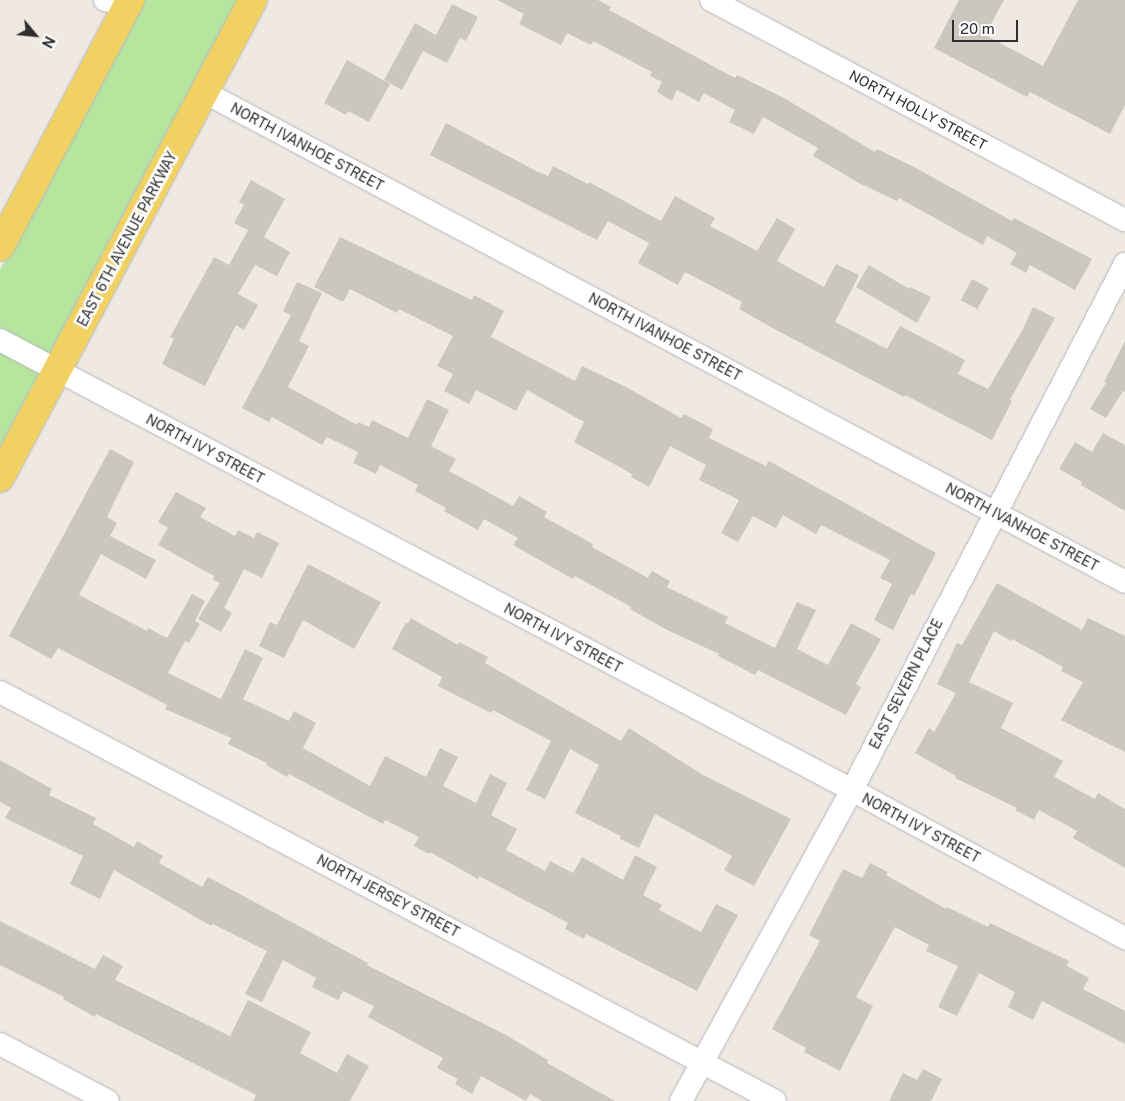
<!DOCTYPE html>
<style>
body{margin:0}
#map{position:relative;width:1125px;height:1101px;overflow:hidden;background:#efe9e1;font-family:"Public Sans",sans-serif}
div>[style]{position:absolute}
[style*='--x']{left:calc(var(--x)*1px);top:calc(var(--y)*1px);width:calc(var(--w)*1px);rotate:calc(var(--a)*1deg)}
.green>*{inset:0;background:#b6e59e}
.building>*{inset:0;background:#cbc7bf;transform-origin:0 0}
.roads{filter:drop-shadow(0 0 1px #b4b7c1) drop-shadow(0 0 1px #b4b7c1)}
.minor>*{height:22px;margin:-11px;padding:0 11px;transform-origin:11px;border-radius:11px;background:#fff}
.major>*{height:28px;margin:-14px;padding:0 14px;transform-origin:14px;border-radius:14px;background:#f2d163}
span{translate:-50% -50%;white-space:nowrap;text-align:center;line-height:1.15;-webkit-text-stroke:5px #fff;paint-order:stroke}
.street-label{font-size:14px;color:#2e2e2e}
.north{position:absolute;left:10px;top:10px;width:50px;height:50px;-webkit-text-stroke:4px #fff;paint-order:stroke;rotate:118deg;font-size:14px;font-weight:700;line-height:20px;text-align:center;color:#2e2e2e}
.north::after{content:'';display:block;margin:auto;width:18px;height:22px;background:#2e2e2e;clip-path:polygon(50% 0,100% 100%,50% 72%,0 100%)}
.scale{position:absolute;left:952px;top:20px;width:66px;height:22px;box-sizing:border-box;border:2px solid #2e2e2e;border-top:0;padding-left:6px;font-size:15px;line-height:18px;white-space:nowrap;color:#2e2e2e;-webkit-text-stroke:4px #fff;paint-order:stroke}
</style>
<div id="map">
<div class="green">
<div style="clip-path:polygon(143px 0,237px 0,0 447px,0 270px)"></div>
</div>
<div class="building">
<div style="clip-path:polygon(497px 0,598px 0,611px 7px,609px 10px,735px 78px,737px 75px,784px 98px,875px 152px,877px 149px,914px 167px,1012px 221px,1014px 218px,1092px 259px,1075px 290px,1030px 265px,1026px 273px,1010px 264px,1017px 253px,987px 236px,983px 245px,899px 198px,897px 201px,859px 183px,813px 156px,818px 148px,763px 117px,754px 134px,729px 122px,735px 110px,704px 93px,699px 102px,677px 90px,672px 101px,657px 92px,662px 82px,650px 76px,652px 72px,593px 41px,591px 45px,567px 33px,561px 45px,519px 24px,524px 14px)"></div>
<div style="clip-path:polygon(959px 0,1004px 0,985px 35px,1043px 66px,1078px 0,1125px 0,1125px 105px,1110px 134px,1030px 92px,1027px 97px,934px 48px)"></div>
<div style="clip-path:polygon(452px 4px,478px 17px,466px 41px,460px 38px,447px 63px,423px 51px,402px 90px,384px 80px,415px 23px,436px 35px)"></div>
<div style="clip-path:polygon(347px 60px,390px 84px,369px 122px,348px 111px,346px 115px,324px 103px)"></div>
<div style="clip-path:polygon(446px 123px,536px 171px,548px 176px,553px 166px,588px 184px,589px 182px,661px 221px,675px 196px,715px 218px,710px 226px,757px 251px,777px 218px,795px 229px,777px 261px,824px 287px,836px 264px,859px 275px,835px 322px,887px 349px,900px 326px,965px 360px,958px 374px,988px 389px,1022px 331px,1033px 307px,1055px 318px,1010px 400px,1012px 401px,992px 440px,905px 395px,904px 397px,778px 331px,739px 309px,742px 302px,685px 272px,678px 285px,638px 263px,649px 243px,608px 221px,597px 240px,430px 155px)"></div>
<div style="clip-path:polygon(251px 180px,285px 199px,264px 237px,290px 252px,277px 276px,255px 265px,238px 294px,258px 305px,244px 330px,236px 325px,205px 386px,162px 364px,174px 339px,170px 337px,214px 257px,229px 265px,248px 230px,234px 223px,244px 205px,239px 202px)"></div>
<div style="clip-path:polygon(340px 237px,472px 300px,474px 295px,504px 311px,491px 337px,575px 381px,582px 366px,626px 387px,681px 418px,684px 414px,713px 429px,709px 438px,766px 466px,769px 461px,936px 553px,914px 596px,911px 594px,893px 630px,874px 620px,892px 584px,880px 578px,890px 560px,821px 525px,816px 534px,783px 515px,776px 528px,753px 516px,738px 542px,721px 533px,739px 500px,699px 480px,706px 465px,670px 446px,649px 487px,631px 477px,632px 474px,574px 442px,584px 422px,527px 390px,516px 411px,476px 390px,469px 404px,444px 391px,453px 374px,437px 366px,453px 336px,399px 309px,397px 313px,350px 289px,343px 302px,314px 287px)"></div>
<div style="clip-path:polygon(869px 265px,909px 289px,910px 287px,931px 297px,917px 323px,856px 287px)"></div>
<div style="left:972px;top:279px;width:19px;height:24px;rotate:28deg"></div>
<div style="clip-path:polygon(297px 282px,322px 293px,299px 341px,309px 346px,288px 387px,357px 425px,358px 422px,369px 427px,372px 420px,408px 438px,427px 399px,449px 410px,431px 446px,456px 459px,449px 471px,513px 506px,519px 496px,547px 512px,544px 517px,593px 544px,592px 547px,648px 578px,652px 571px,670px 581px,667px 587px,728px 617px,725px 623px,775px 648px,797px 602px,816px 610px,797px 649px,828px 665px,851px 623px,881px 639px,856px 684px,861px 687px,846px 715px,758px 670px,755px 675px,718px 656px,719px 654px,665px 629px,630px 609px,631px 607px,575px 576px,573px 579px,513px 545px,518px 538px,484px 519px,478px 530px,444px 511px,446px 508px,415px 491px,418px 485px,380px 465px,376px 474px,353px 463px,358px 452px,327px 437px,322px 445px,272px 417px,269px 422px,242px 408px,291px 315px,283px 311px)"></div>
<div style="clip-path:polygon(1125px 341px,1125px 392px,1123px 391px,1106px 418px,1090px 409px,1106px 383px,1104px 382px)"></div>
<div style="clip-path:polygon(1103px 433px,1125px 445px,1125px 511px,1081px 485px,1082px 482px,1059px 469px,1075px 442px,1092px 452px)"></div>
<div style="clip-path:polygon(110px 449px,134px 462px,107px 517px,117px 523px,110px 536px,156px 560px,146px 579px,101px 554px,79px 595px,147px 631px,148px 628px,167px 638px,192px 594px,205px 601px,195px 621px,200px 624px,189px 643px,185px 641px,168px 673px,221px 699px,245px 649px,263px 658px,243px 699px,289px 721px,294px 711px,316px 723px,303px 748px,370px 786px,385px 756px,426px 777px,440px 748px,458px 757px,443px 786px,476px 803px,490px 774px,507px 783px,491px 815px,517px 829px,506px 850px,545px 871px,550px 861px,573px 873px,582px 857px,623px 880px,635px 855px,657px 867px,643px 895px,662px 905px,659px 910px,701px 932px,716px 904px,738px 915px,697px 991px,586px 934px,584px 939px,565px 929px,568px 923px,479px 876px,478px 879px,430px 852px,429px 854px,414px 846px,419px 837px,385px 820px,383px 824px,289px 774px,287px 777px,266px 765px,267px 763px,228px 744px,231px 738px,165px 709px,167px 705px,58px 648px,51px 659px,9px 636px)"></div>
<div style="clip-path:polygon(176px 492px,206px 508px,200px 517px,235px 536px,238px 530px,254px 538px,257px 532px,279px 543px,262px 578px,244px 569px,224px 608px,232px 613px,221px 632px,198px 619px,220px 583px,213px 580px,214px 576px,158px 545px,168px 528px,158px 522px)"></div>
<div style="clip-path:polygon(308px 564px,381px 602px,354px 649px,303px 620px,284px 658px,259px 646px,270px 622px,277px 625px)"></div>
<div style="clip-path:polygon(997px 583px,1082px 630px,1088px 618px,1125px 636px,1125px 752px,1061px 720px,1083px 682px,1061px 671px,1063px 667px,1012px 639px,1011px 641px,994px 631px,969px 682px,1013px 703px,1001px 728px,1063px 761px,1054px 777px,1095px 799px,1098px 793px,1125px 809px,1125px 868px,1073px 838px,1077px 831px,1039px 810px,1034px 820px,1015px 810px,1017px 808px,955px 778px,956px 776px,915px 753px,929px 728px,934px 732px,956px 693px,937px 684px,957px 643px,962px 645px)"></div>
<div style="clip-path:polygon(411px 618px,458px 645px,459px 642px,488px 657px,485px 663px,621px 741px,629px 728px,703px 775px,791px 819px,754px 886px,724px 870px,732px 856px,655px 814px,639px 848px,620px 839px,621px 836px,575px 813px,599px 765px,570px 749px,545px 799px,526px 790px,551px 741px,493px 710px,491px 713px,438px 686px,442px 677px,392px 649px,406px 622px,408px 624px)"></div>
<div style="clip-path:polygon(0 760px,52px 789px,49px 795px,96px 818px,93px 824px,134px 847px,137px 841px,163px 856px,159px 863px,202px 887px,208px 877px,368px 963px,367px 965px,504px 1034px,548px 1060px,547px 1063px,615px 1101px,542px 1101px,530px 1094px,526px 1101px,481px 1076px,472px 1094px,455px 1084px,458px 1079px,437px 1068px,443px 1058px,368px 1017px,374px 1006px,343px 991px,338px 1000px,312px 987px,316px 978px,283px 960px,262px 1002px,245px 994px,267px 951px,213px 924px,211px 926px,114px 870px,100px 899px,70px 884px,83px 856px,5px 818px,11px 808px,0 802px)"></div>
<div style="clip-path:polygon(870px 863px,888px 872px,886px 875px,946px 909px,947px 907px,988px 927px,990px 923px,1069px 961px,1067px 966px,1089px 978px,1083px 989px,1125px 1011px,1125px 1044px,1042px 1001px,1033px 1020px,1008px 1007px,1015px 992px,979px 973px,957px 1016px,938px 1007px,958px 966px,926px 951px,929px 945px,895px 927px,856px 997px,873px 1006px,840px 1071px,804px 1052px,806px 1048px,772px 1029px,820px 941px,809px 935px,843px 869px,862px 878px)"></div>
<div style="clip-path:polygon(0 921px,95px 969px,103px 955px,123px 966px,115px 980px,230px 1036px,248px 1000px,311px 1032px,300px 1053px,337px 1073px,347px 1054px,369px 1066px,350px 1101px,253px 1101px,256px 1095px,96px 1014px,95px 1017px,63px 999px,64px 997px,0 965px)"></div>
<div style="clip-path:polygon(923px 1069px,942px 1079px,931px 1101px,889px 1101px,903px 1073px,917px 1080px)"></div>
</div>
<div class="roads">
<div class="minor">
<div style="--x:105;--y:0;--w:24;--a:12"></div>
<div style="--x:711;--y:0;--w:469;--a:28"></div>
<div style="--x:204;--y:92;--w:1043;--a:28.01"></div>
<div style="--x:0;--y:340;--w:964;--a:27.84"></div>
<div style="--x:852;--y:790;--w:311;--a:28.5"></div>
<div style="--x:0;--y:692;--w:876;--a:27.82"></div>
<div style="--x:0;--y:1044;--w:122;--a:27.8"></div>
<div style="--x:681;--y:1101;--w:355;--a:-61.2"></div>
<div style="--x:852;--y:790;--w:593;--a:-62.57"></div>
</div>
<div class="major">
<div style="--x:0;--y:247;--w:279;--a:-62.2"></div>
<div style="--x:0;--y:478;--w:541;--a:-62.11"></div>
</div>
</div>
<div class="street-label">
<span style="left:918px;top:110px;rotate:28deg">NORTH HOLLY STREET</span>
<span style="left:307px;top:147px;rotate:28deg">NORTH IVANHOE STREET</span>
<span style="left:127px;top:239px;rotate:-62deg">EAST 6TH AVENUE PARKWAY</span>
<span style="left:665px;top:337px;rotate:28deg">NORTH IVANHOE STREET</span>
<span style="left:205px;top:449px;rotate:28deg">NORTH IVY STREET</span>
<span style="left:1022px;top:527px;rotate:28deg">NORTH IVANHOE STREET</span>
<span style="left:563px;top:638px;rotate:28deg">NORTH IVY STREET</span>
<span style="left:906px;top:684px;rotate:-63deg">EAST SEVERN PLACE</span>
<span style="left:921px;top:828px;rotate:28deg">NORTH IVY STREET</span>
<span style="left:388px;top:896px;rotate:28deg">NORTH JERSEY STREET</span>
</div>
<div class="north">N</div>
<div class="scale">20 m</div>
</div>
